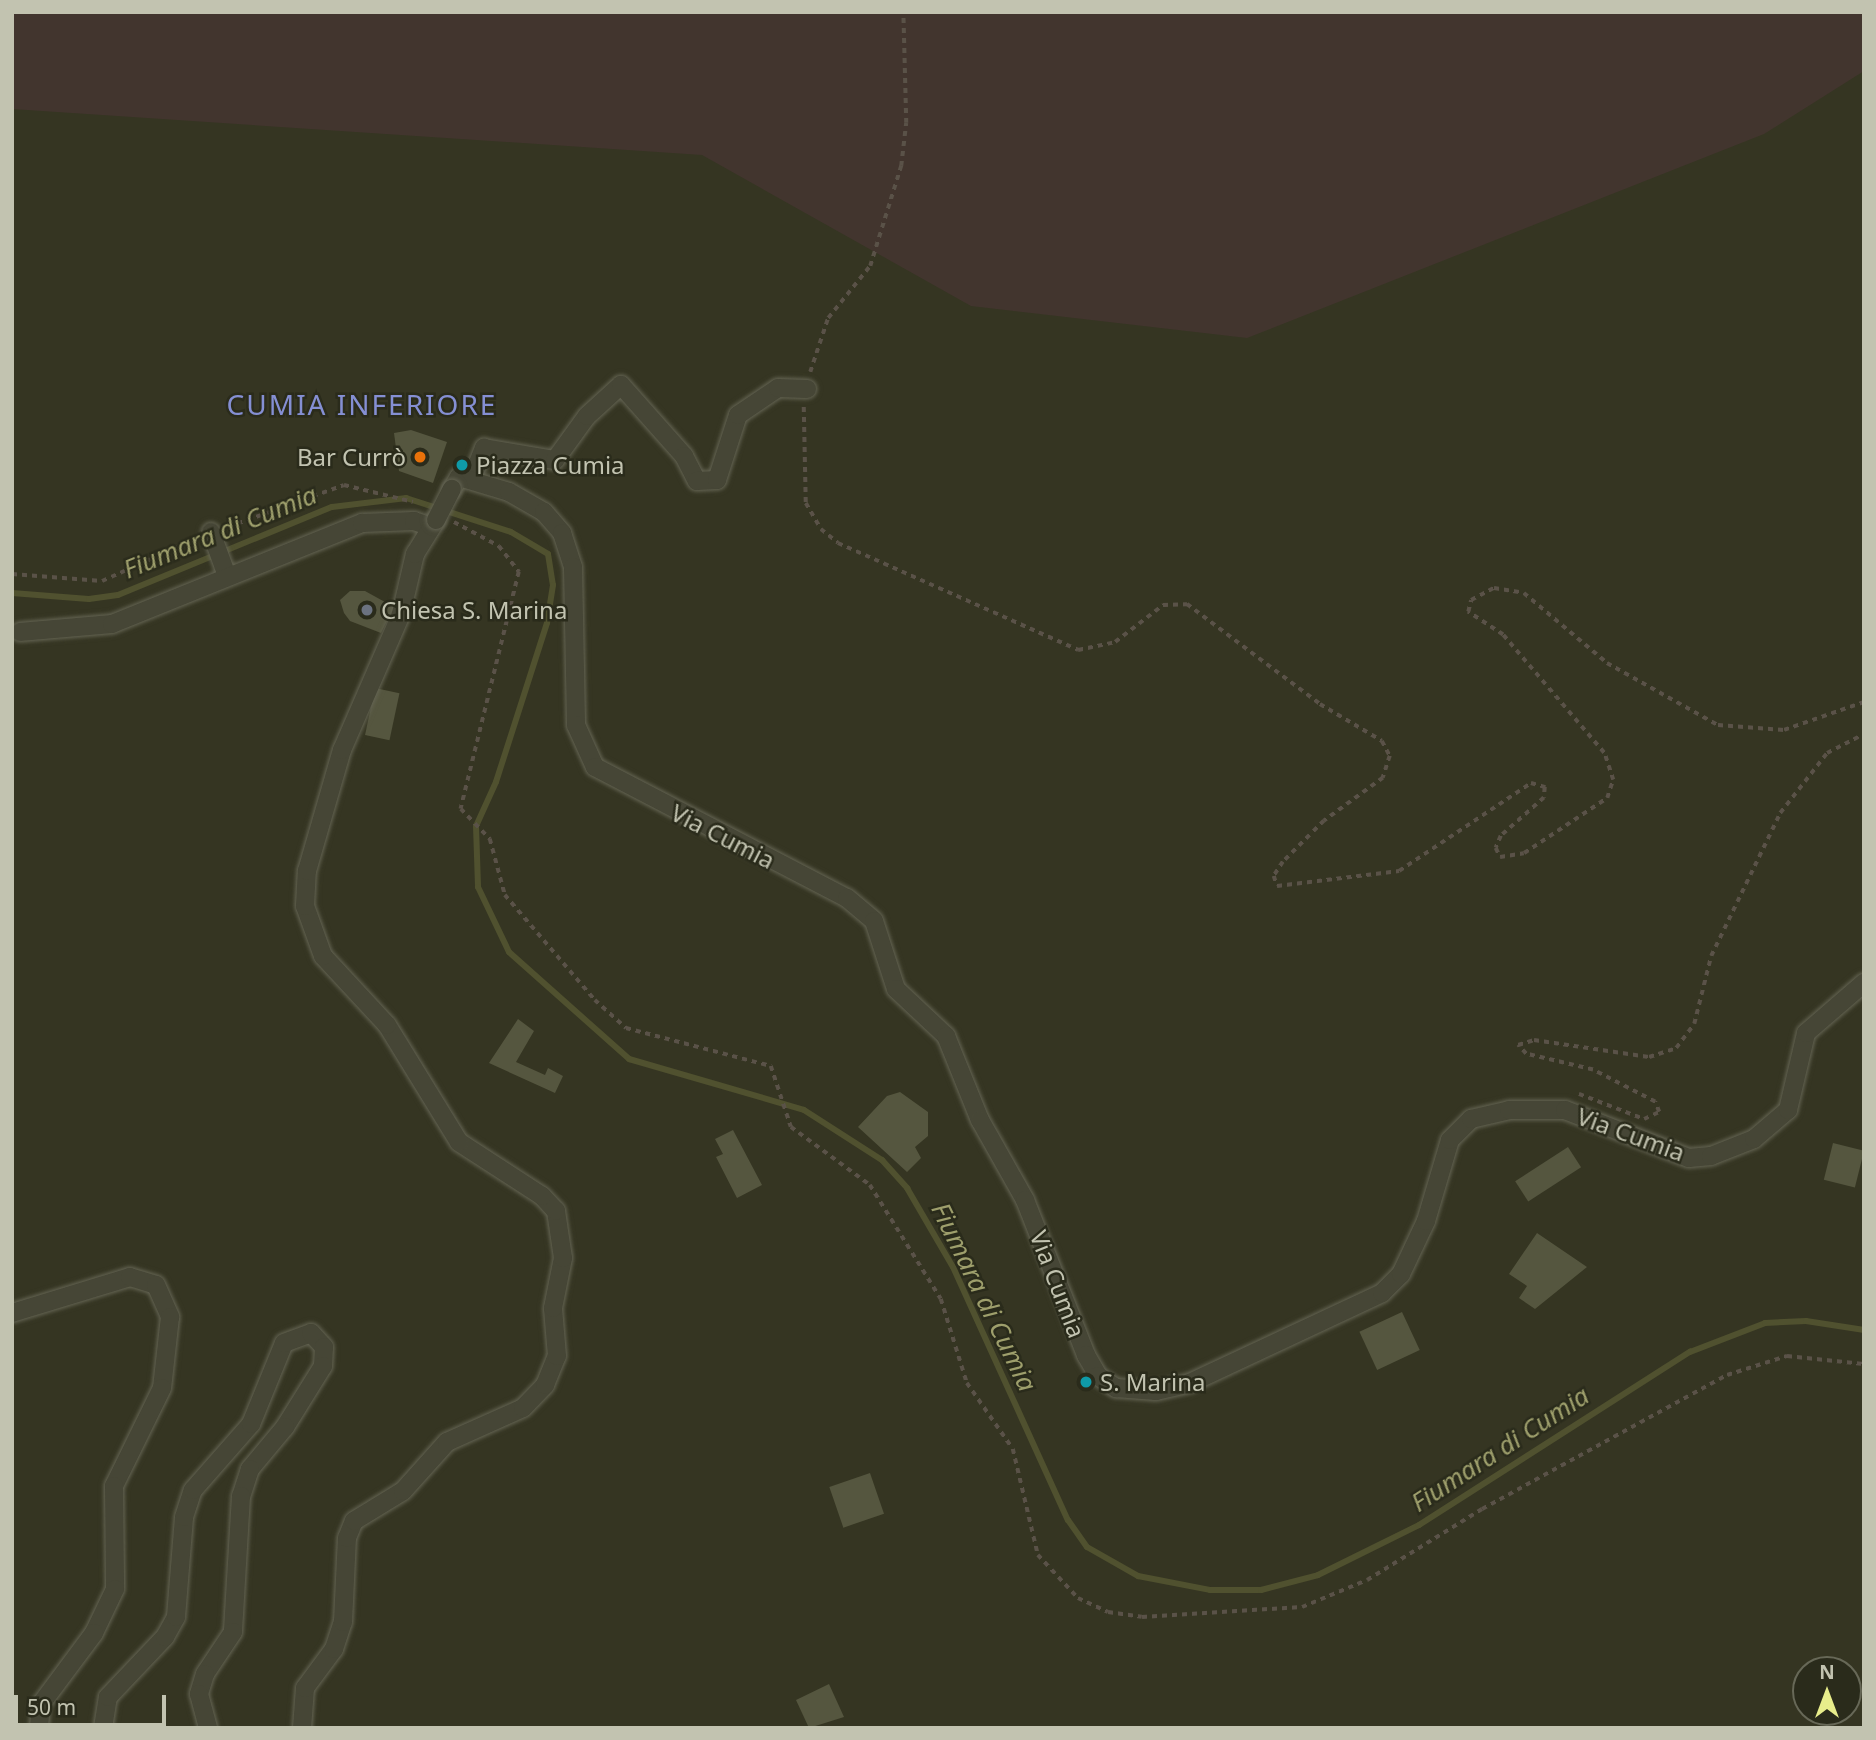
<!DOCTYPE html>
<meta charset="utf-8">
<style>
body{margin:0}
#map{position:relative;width:1876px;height:1740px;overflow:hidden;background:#353522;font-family:"Noto Sans",sans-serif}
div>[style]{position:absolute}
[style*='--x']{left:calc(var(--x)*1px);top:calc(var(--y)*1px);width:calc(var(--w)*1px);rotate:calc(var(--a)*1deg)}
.green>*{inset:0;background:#42352e}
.stream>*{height:6px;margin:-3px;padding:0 3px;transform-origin:3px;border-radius:3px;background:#50512f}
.building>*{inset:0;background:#55563f;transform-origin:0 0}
.path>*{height:3.5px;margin-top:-1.75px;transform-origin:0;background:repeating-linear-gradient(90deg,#5a5248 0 5px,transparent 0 10px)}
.roads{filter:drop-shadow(0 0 2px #646453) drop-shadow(0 0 2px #646453)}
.street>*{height:18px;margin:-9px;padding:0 9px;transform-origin:9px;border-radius:9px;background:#464636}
.bridges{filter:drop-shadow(0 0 2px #646453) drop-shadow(0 0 2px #646453)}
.street-bridge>*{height:18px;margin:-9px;padding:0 9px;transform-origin:9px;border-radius:9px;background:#464636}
.dots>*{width:19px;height:19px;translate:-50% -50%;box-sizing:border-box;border:4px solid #2a2b1b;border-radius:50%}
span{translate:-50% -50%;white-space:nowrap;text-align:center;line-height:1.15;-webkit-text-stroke:5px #2a2b1b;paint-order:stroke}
.poi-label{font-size:24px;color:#c2c3b0}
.right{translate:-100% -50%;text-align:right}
.left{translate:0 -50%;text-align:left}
.street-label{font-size:24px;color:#c2c3b0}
.water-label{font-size:26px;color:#9e9f6c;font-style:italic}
.quarter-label{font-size:28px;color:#858fd3;letter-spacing:2px}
.frame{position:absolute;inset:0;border:14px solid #c2c3b0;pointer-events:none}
.north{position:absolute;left:1792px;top:1656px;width:70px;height:70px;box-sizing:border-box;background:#2a2b1b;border:2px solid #676857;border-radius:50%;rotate:0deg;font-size:19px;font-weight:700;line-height:28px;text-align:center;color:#c2c3b0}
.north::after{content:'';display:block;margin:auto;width:24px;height:32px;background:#e8ed8b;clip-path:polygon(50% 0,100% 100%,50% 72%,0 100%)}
.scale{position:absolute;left:14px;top:1695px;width:152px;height:32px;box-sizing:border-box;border:4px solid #c2c3b0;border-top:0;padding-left:9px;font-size:21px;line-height:24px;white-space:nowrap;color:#c2c3b0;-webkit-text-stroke:5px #2a2b1b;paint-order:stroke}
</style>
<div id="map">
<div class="green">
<div style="clip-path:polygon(12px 12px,1864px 12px,1864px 71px,1764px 134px,1247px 338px,971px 306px,702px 155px,12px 109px)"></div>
</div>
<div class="stream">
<div style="--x:12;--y:593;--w:77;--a:4.5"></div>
<div style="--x:89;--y:599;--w:29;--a:-8"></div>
<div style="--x:118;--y:595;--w:231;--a:-22.4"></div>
<div style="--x:332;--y:507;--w:75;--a:-6.9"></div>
<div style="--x:406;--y:498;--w:110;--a:17.9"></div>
<div style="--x:511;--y:532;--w:43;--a:30.7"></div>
<div style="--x:548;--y:554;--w:31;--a:81"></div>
<div style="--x:553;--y:585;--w:38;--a:99"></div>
<div style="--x:547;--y:623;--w:167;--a:107.8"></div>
<div style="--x:496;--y:782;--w:48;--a:114.4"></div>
<div style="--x:476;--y:826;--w:61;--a:88.1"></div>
<div style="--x:478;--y:887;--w:72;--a:64.5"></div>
<div style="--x:509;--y:952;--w:161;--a:41.7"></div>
<div style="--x:629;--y:1059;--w:182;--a:16.2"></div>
<div style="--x:804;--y:1110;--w:93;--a:32.7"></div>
<div style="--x:882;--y:1160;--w:38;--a:48"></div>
<div style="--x:907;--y:1188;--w:91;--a:59.8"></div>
<div style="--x:953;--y:1267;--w:278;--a:65.6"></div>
<div style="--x:1068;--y:1520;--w:33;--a:55"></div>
<div style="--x:1087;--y:1547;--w:59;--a:29.6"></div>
<div style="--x:1138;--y:1576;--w:73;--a:11"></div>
<div style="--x:1210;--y:1590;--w:51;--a:0"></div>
<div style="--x:1261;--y:1590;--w:59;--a:-14.7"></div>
<div style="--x:1318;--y:1575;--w:113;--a:-26.3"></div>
<div style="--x:1419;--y:1525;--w:322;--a:-32.6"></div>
<div style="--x:1690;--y:1352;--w:80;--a:-21.1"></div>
<div style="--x:1765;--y:1323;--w:41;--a:-2.8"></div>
<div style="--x:1806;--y:1321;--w:59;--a:8.8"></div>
</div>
<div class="building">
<div style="clip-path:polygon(411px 430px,447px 442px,433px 483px,399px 471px,394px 433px)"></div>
<div style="clip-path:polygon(350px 591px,365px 591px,394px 607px,381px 633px,350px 621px,344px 613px,340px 600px)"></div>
<div style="left:375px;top:688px;width:25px;height:48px;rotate:12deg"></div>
<div style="clip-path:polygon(518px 1019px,534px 1031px,516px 1062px,545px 1075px,548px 1068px,563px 1076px,555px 1093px,489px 1063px)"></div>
<div style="clip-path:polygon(900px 1092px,928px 1112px,928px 1136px,915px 1147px,921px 1158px,907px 1172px,858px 1127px,887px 1096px)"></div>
<div style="clip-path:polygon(733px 1130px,762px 1185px,737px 1198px,716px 1157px,723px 1154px,715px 1139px)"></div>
<div style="left:1833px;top:1143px;width:32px;height:38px;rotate:14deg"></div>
<div style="left:1568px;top:1147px;width:24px;height:63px;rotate:57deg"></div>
<div style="clip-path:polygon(1537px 1233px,1587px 1267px,1535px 1309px,1519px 1298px,1527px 1286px,1509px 1274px)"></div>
<div style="left:1402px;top:1312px;width:42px;height:47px;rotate:65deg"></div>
<div style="left:870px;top:1473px;width:43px;height:43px;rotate:71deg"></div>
<div style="clip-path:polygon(829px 1684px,844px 1717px,809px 1728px,796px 1700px)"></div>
</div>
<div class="path">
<div style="--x:810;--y:372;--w:57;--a:-71.6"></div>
<div style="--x:828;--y:318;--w:67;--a:-51.1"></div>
<div style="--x:870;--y:266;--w:105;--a:-72.8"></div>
<div style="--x:901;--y:166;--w:43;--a:-83.4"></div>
<div style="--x:906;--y:123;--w:111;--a:-91.5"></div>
<div style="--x:804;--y:407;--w:96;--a:88.8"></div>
<div style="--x:806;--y:503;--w:30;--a:60"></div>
<div style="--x:821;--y:529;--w:22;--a:39"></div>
<div style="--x:838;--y:543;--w:263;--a:24"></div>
<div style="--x:1078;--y:650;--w:38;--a:-12"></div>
<div style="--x:1115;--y:642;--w:61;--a:-37.6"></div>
<div style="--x:1163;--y:605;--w:24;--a:-2"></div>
<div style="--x:1187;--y:604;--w:166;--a:36.9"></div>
<div style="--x:1320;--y:704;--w:72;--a:30.8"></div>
<div style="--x:1382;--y:741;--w:17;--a:62"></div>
<div style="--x:1390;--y:756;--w:23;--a:108"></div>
<div style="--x:1383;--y:778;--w:73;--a:143.9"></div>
<div style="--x:1324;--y:821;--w:58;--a:135"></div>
<div style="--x:1283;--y:862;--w:17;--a:123"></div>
<div style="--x:1274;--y:876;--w:10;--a:73"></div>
<div style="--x:1277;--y:886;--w:123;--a:-7"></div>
<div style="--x:1399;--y:871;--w:159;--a:-33.7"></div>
<div style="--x:1531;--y:783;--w:15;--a:16"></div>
<div style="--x:1545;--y:787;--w:11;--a:95"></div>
<div style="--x:1544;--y:798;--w:57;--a:138.5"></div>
<div style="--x:1501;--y:836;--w:13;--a:113"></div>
<div style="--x:1496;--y:848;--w:10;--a:66"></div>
<div style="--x:1500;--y:857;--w:24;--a:-9"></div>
<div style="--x:1524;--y:853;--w:100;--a:-33.5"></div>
<div style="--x:1607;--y:798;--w:19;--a:-72"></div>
<div style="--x:1613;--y:780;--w:28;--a:-108"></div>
<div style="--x:1604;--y:753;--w:155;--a:-130.6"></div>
<div style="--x:1503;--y:635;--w:42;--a:-146.7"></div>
<div style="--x:1468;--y:612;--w:12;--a:-76"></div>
<div style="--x:1471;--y:600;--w:26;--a:-28"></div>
<div style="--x:1494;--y:588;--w:30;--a:9"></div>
<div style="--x:1524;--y:593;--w:109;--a:40.1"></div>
<div style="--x:1607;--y:663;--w:127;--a:29.2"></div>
<div style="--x:1718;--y:725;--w:66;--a:4.3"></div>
<div style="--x:1784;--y:730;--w:85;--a:-19.3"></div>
<div style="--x:454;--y:522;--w:51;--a:28.1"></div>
<div style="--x:499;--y:546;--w:33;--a:52"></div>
<div style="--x:519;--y:572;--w:244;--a:103.8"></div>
<div style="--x:461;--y:809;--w:42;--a:46"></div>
<div style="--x:490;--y:839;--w:58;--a:75"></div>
<div style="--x:505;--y:895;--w:138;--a:49.4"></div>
<div style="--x:595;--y:1000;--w:42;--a:42.1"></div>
<div style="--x:626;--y:1028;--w:150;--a:14.7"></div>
<div style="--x:771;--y:1066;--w:64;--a:71.8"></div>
<div style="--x:791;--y:1127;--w:98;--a:36.3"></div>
<div style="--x:870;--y:1185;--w:134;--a:58.1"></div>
<div style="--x:941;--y:1299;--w:88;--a:72.8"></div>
<div style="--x:967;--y:1383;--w:80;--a:55.1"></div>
<div style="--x:1013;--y:1449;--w:109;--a:76.7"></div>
<div style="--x:1038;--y:1555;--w:59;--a:47.1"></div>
<div style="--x:1078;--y:1598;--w:33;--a:25"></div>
<div style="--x:1108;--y:1612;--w:34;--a:8"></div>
<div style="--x:1142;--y:1617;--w:160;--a:-3.6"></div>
<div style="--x:1302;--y:1607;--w:70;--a:-22.6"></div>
<div style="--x:1367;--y:1580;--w:135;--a:-31.7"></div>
<div style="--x:1482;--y:1509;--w:279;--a:-28.7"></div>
<div style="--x:1727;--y:1375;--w:63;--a:-17.6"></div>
<div style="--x:1787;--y:1356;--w:77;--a:5.9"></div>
<div style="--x:228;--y:527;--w:123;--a:-19.9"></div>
<div style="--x:344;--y:485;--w:71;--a:13.8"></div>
<div style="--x:12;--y:574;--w:90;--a:4.4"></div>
<div style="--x:102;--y:581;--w:102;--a:-24.3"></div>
<div style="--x:1579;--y:1094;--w:70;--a:21"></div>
<div style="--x:1644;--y:1119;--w:17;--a:-25"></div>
<div style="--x:1659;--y:1112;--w:11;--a:-112"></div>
<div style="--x:1655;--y:1102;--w:70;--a:-152.7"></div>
<div style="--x:1593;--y:1070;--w:69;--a:-166.6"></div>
<div style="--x:1526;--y:1054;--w:12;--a:-132"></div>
<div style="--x:1518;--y:1045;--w:17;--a:-17"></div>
<div style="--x:1534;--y:1040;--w:116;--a:8.4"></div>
<div style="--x:1649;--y:1057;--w:28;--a:-18"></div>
<div style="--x:1676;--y:1048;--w:30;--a:-53"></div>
<div style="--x:1694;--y:1024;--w:70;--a:-76"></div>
<div style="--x:1711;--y:956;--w:159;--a:-64.2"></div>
<div style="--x:1780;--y:813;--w:76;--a:-51.9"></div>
<div style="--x:1827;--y:753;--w:42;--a:-27.2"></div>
</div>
<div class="roads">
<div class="street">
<div style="--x:471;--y:480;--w:35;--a:-68"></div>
<div style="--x:484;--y:448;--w:72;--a:9.6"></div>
<div style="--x:555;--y:460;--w:54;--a:-54"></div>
<div style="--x:587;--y:416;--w:46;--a:-42.4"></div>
<div style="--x:621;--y:385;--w:95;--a:48.4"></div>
<div style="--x:684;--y:456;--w:28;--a:63"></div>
<div style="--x:697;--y:481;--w:20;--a:-3"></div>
<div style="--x:717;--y:480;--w:68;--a:-72.1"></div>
<div style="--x:738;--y:415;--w:48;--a:-34"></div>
<div style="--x:778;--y:388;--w:29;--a:2"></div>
<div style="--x:452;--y:489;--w:14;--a:-60"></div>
<div style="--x:459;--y:477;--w:52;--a:16.7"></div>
<div style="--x:509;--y:492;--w:40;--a:29.7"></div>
<div style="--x:544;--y:512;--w:28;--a:49"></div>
<div style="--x:562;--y:533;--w:36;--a:72"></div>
<div style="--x:573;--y:567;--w:158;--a:88.9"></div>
<div style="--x:576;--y:725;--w:46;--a:65.7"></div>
<div style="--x:595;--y:767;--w:284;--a:27.5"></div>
<div style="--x:847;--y:898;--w:35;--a:40"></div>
<div style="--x:874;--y:921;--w:71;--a:72.1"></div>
<div style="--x:896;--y:989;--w:69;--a:43.2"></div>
<div style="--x:946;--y:1036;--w:91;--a:68"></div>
<div style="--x:980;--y:1120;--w:92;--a:60.6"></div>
<div style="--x:1025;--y:1200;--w:167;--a:68.5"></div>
<div style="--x:1086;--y:1355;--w:24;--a:60"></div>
<div style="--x:1098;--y:1376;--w:22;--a:34"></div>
<div style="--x:1116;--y:1388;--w:40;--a:4.3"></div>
<div style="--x:1156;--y:1391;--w:35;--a:-13"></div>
<div style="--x:1190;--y:1383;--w:212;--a:-25.1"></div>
<div style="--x:1382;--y:1293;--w:27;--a:-45"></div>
<div style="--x:1401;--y:1274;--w:59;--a:-64.7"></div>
<div style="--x:1426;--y:1221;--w:84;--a:-73.5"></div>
<div style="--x:1450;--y:1140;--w:30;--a:-45"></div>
<div style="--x:1471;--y:1119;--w:39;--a:-13"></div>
<div style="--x:1509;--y:1110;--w:56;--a:0"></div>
<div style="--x:1565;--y:1110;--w:133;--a:21.2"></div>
<div style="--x:1689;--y:1158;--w:22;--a:-5"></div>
<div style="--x:1711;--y:1156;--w:46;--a:-21.6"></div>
<div style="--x:1754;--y:1139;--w:45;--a:-40.5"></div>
<div style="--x:1788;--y:1110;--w:79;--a:-76.8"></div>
<div style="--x:1806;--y:1033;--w:77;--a:-40.8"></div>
<div style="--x:211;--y:532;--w:47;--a:70"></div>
<div style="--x:20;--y:632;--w:92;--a:-5"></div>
<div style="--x:112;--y:624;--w:270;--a:-22"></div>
<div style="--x:362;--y:523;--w:52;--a:-2.2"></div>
<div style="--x:414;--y:521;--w:18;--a:19"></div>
<div style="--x:12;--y:1313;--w:123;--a:-17"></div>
<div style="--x:130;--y:1277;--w:27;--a:17"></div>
<div style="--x:156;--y:1285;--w:35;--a:66"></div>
<div style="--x:170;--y:1317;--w:71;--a:96.4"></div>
<div style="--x:162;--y:1388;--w:109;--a:116.1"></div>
<div style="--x:114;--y:1486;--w:103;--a:89.4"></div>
<div style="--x:115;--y:1589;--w:49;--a:115.5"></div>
<div style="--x:94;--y:1633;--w:89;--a:126.7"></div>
<div style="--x:41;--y:1704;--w:24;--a:95"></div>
<div style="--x:103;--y:1728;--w:31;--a:-81"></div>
<div style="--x:108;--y:1697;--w:83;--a:-46.5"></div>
<div style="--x:165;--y:1637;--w:23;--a:-61"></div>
<div style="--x:176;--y:1617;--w:100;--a:-85.4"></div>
<div style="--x:184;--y:1517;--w:28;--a:-72"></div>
<div style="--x:193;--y:1490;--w:88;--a:-48.7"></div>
<div style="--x:251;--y:1424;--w:87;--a:-67.8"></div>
<div style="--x:284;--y:1343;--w:29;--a:-20"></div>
<div style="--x:311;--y:1333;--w:19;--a:47"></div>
<div style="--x:324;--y:1347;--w:19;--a:93"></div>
<div style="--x:323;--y:1366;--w:72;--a:121.9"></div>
<div style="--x:285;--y:1427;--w:55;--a:129.8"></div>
<div style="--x:250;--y:1469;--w:28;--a:108"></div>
<div style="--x:241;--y:1496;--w:136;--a:93.4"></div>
<div style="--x:233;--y:1632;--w:50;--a:123.7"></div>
<div style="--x:205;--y:1674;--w:21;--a:107"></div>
<div style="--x:199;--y:1694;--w:35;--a:75"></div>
<div style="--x:302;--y:1728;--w:40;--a:-85.7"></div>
<div style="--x:305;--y:1688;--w:49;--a:-53.4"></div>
<div style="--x:334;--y:1649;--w:28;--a:-72"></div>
<div style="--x:343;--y:1622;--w:84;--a:-87.3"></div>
<div style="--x:347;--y:1538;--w:18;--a:-68"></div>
<div style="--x:354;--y:1521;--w:57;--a:-31.5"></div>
<div style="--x:403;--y:1491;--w:66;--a:-48.1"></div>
<div style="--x:447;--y:1442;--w:83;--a:-24.1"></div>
<div style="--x:523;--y:1408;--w:32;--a:-46"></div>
<div style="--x:545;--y:1385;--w:31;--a:-68"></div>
<div style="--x:557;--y:1356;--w:48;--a:-94.8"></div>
<div style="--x:553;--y:1308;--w:51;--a:-78.7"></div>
<div style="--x:563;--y:1258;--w:48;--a:-98.5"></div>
<div style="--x:556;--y:1211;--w:21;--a:-133"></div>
<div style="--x:542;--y:1196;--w:99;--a:-147"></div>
<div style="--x:459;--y:1142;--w:137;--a:-121.6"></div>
<div style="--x:387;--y:1025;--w:94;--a:-132.8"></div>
<div style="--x:323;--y:956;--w:53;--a:-109.8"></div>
<div style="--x:305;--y:906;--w:35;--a:-87"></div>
<div style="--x:307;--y:871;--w:126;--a:-73.9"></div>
<div style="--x:342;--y:750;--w:148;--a:-66.5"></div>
<div style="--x:401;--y:614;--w:62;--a:-76.9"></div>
<div style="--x:415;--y:554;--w:40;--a:-58"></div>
</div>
</div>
<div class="bridges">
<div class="street-bridge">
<div style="--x:436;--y:520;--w:35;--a:-63"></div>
</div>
</div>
<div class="dots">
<div style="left:420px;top:457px;background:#e8710a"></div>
<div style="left:462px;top:465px;background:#0f9aa8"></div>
<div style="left:367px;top:610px;background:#6b7280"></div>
<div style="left:1086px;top:1382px;background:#0f9aa8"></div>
</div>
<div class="poi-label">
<span class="right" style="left:406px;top:457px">Bar Currò</span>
<span class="left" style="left:476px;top:465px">Piazza Cumia</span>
<span class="left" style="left:381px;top:610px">Chiesa S. Marina</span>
<span class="left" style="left:1100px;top:1382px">S. Marina</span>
</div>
<div class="street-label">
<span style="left:723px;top:836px;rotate:27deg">Via Cumia</span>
<span style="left:1631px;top:1134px;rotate:20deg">Via Cumia</span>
<span style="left:1058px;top:1284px;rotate:69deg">Via Cumia</span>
</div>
<div class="water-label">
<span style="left:220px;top:532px;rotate:-22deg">Fiumara di Cumia</span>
<span style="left:984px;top:1297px;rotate:64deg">Fiumara di Cumia</span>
<span style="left:1500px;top:1449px;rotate:-33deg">Fiumara di Cumia</span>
</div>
<div class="quarter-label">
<span style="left:362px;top:404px">CUMIA INFERIORE</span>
</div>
<div class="frame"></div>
<div class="north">N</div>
<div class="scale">50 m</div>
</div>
